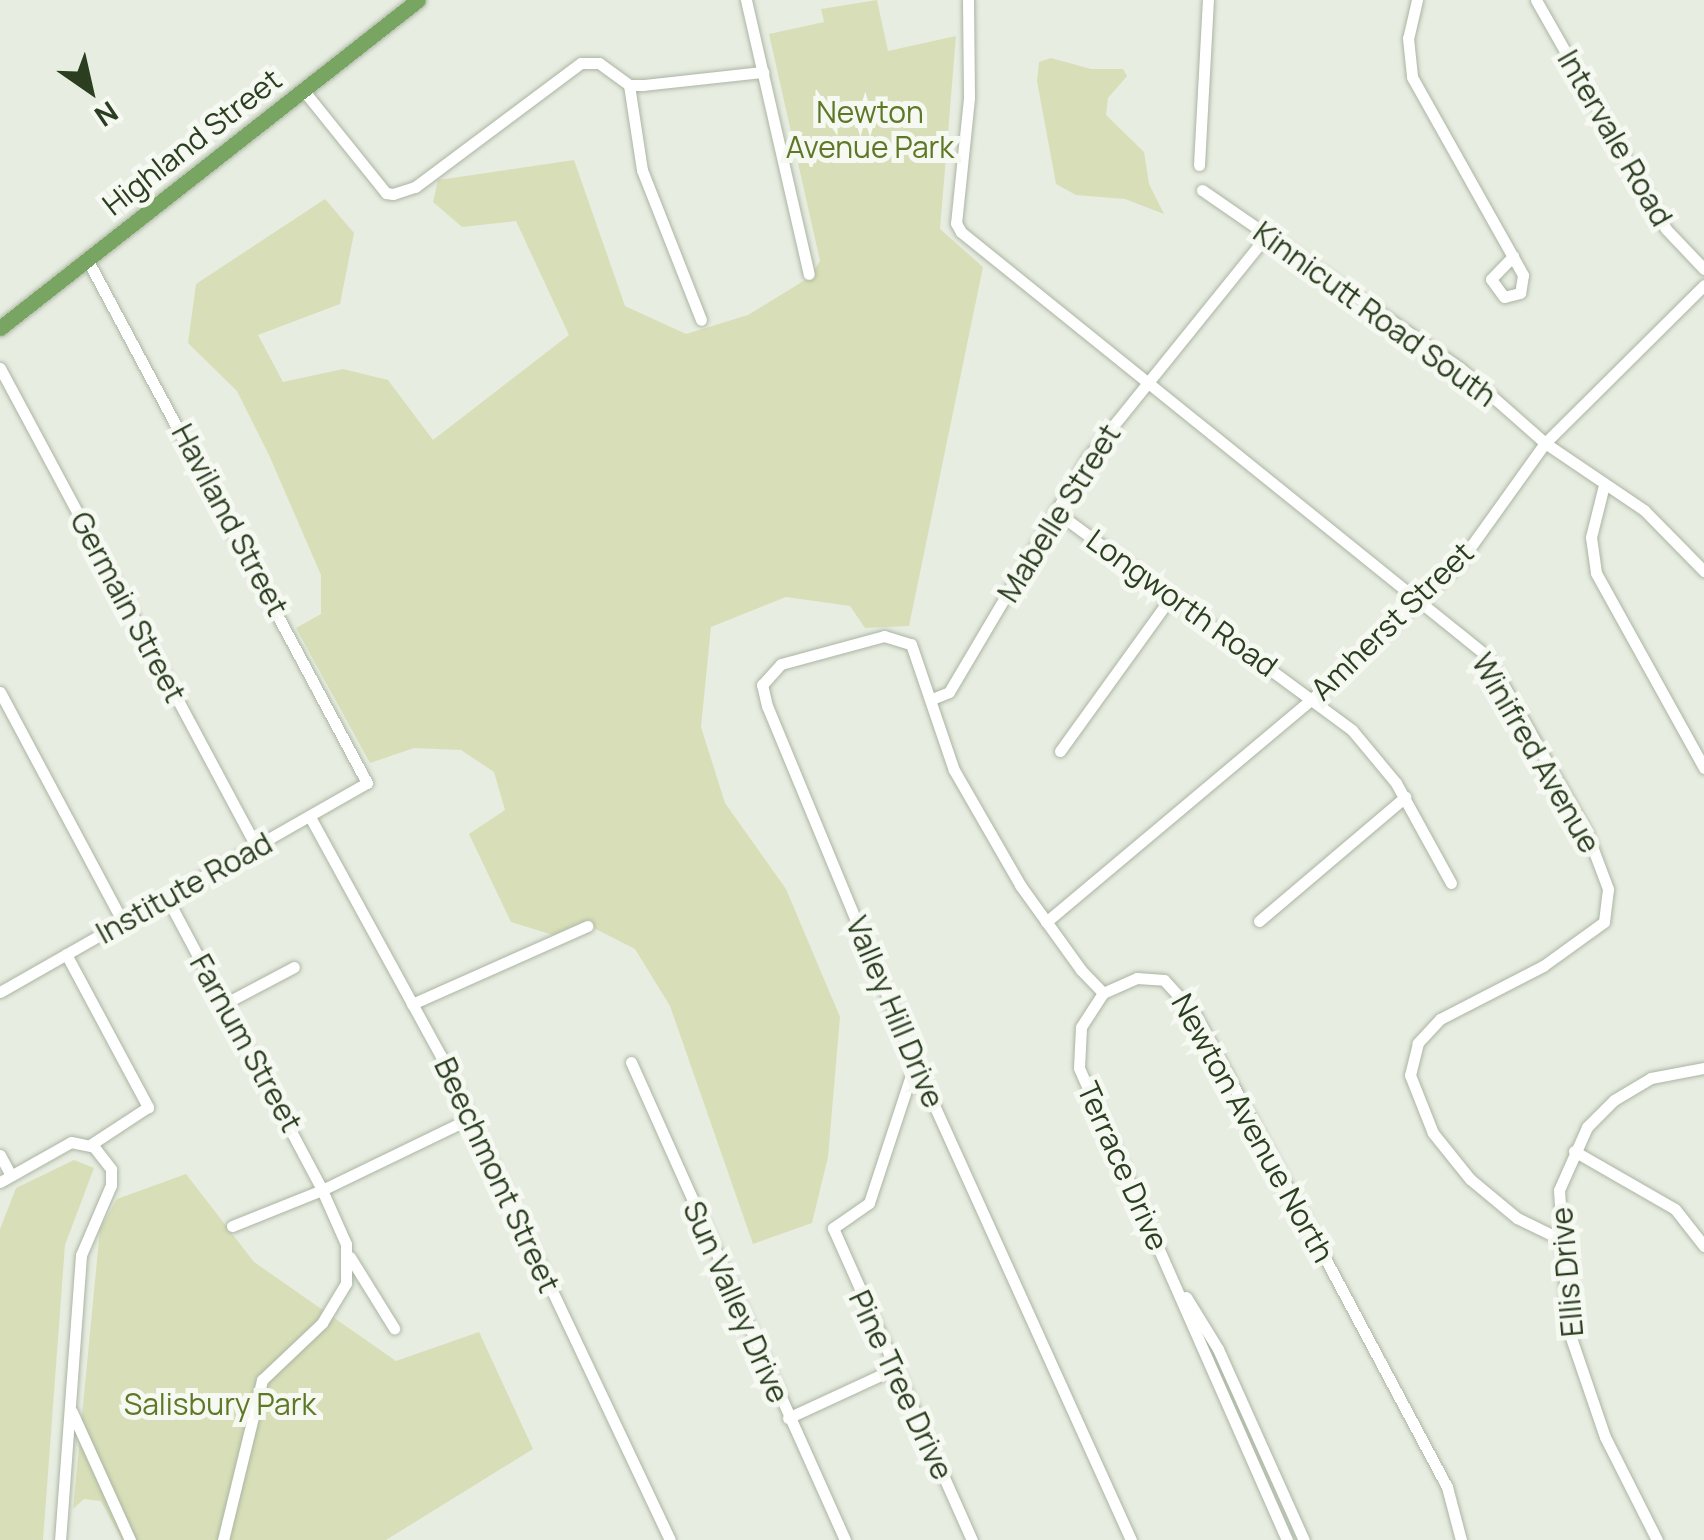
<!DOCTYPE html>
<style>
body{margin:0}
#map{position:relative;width:1704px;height:1540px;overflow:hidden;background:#e7ede1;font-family:Manrope,sans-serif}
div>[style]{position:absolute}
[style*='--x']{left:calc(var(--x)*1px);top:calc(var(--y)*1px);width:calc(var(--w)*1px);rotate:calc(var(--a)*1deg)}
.green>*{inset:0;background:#d8dfb8}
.roads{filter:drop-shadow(0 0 2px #abb5a3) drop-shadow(0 0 2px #abb5a3)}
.minor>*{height:11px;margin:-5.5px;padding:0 5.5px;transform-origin:5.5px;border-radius:5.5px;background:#fff}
.major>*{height:15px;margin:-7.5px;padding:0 7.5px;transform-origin:7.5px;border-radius:7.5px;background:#79a562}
span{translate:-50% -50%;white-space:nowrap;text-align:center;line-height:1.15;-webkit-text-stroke:10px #f6f9f2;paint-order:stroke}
.park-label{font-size:30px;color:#5f7827}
.street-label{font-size:30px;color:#2b3e20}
.north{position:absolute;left:40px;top:40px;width:100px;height:100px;-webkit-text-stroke:8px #f6f9f2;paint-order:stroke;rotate:146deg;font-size:28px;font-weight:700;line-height:40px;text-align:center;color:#2b3e20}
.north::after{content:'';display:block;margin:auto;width:35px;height:45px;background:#2b3e20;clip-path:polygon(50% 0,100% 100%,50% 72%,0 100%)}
</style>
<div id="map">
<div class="green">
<div style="clip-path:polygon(877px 0,888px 51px,956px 36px,940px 229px,983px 267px,909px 626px,865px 628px,850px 606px,786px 597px,711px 627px,701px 727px,725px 803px,786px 889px,840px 1017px,828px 1157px,812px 1223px,753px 1244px,670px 1006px,635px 949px,582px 922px,553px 935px,511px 922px,469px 834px,505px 810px,494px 772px,461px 750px,414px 748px,370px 763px,296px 628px,321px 614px,321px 575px,269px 455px,237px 391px,188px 343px,196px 284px,325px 199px,354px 233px,340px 304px,258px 335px,283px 382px,343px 369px,388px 380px,433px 440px,569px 335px,516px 221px,462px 227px,433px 202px,438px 180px,574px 160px,625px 306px,686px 334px,748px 315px,810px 277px,820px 261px,769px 34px,824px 22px,821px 9px)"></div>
<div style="clip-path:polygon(1051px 58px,1091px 69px,1123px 69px,1127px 76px,1108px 98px,1106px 115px,1144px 152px,1149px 184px,1164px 214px,1125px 199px,1076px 195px,1056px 184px,1037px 81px,1039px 62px)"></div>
<div style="clip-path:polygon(74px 1160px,94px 1168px,65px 1245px,43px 1540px,0 1540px,0 1229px,16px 1188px)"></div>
<div style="clip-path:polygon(186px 1174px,254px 1262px,396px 1361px,479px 1332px,533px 1449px,386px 1540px,122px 1540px,101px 1501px,84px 1499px,73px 1509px,100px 1229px,117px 1199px)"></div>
</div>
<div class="roads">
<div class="minor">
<div style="--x:746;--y:0;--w:281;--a:77.1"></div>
<div style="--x:968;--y:0;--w:98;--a:89.4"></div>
<div style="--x:969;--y:98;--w:126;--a:95.9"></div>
<div style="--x:956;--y:223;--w:10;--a:61"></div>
<div style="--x:961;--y:232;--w:676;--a:38.87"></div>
<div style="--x:1487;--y:656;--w:203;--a:60.5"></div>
<div style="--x:1587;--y:833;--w:60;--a:69.4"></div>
<div style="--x:1608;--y:889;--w:33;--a:97"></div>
<div style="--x:1604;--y:922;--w:75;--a:144.2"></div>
<div style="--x:1543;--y:966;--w:116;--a:152.8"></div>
<div style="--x:1440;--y:1019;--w:33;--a:133"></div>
<div style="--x:1418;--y:1043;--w:33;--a:104"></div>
<div style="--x:1410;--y:1075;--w:62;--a:68.4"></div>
<div style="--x:1433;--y:1133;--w:59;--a:51.2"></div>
<div style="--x:1470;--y:1179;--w:61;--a:39.7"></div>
<div style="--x:1517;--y:1218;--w:46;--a:26"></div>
<div style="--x:1417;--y:0;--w:39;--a:103"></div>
<div style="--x:1408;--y:38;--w:39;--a:84"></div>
<div style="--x:1412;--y:77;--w:227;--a:60.7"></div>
<div style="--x:1523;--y:275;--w:18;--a:99"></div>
<div style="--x:1520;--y:293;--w:16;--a:166"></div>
<div style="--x:1504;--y:297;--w:22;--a:-126"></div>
<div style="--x:1491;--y:279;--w:32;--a:-46"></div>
<div style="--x:1536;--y:0;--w:263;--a:60.4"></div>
<div style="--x:1666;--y:229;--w:55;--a:46.5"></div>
<div style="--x:629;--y:85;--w:86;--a:81.3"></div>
<div style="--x:642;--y:170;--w:161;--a:68.5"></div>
<div style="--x:304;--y:91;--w:131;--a:51.2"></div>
<div style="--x:386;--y:193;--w:7;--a:8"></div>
<div style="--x:393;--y:194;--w:23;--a:-18"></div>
<div style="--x:415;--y:187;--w:207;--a:-36.8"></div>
<div style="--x:581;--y:63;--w:18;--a:0"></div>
<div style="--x:599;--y:63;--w:37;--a:36"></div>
<div style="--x:629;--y:85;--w:14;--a:0"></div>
<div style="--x:643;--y:85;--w:121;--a:-6.2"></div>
<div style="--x:1199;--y:165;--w:165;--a:-86.9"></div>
<div style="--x:1202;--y:190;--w:313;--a:34.6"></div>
<div style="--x:1460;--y:368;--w:113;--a:41.4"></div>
<div style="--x:1545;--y:443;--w:120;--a:34.1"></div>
<div style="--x:1644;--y:510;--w:86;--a:45.5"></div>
<div style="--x:0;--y:368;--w:542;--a:61.83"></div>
<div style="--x:1604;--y:485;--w:54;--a:104"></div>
<div style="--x:1591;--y:537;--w:36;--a:82"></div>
<div style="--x:1596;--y:573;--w:223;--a:61"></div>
<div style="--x:1055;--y:511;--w:369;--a:36.4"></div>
<div style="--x:1352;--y:730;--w:69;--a:50.3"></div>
<div style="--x:1396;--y:783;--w:114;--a:61.2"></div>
<div style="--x:0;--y:692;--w:261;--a:61.9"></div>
<div style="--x:932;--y:699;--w:18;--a:-22"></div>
<div style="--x:949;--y:692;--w:273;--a:-59.4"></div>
<div style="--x:1088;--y:457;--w:285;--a:-51.1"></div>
<div style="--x:1060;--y:751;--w:190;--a:-54.2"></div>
<div style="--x:310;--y:817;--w:273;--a:61.3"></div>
<div style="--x:441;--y:1056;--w:535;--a:64.68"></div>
<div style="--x:167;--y:898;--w:331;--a:62"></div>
<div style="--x:322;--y:1190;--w:97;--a:158.2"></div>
<div style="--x:1259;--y:921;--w:192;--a:-40.3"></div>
<div style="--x:1046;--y:922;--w:350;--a:-40"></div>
<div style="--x:1314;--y:697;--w:197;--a:-42.7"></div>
<div style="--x:1459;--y:563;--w:148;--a:-54.4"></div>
<div style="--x:1545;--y:443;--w:224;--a:-44.8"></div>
<div style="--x:66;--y:954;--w:174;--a:61.8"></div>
<div style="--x:148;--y:1107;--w:69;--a:146.8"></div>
<div style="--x:0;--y:992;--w:422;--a:-29.7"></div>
<div style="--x:367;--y:783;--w:594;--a:-118.12"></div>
<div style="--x:1103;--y:993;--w:40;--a:122.9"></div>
<div style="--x:1081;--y:1027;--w:41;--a:92.8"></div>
<div style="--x:1079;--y:1068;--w:516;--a:66.22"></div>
<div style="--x:224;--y:1004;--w:79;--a:-27.9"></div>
<div style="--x:412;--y:1004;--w:192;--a:-24"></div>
<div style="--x:631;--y:1062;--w:524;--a:65.88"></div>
<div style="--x:915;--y:1063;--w:147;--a:108.2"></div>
<div style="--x:869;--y:1203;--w:44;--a:145.2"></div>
<div style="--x:833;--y:1228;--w:342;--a:66"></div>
<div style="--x:1574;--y:1151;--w:116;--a:29.9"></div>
<div style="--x:1675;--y:1209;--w:47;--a:51.9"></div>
<div style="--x:0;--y:1155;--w:21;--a:62"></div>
<div style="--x:0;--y:1182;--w:81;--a:-29.4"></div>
<div style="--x:71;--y:1142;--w:24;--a:12"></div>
<div style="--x:94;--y:1147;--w:28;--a:52"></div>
<div style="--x:111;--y:1169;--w:16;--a:90"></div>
<div style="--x:111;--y:1185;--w:76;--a:113.2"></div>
<div style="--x:81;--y:1255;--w:286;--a:94.2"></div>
<div style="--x:350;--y:1257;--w:84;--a:58.2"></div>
<div style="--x:1186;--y:1297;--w:61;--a:58.4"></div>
<div style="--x:1218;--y:1349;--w:209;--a:65.8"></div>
<div style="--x:72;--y:1412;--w:141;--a:65.6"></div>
<div style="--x:788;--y:1418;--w:117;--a:-24.8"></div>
<div style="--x:223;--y:1540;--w:165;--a:-76.3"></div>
<div style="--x:262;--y:1380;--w:83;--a:-43.5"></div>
<div style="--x:322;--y:1323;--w:47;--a:-59"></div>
<div style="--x:346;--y:1283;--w:39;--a:-90"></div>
<div style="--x:346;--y:1244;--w:59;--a:-114"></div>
<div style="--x:322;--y:1190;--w:165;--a:-25.8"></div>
<div style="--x:1131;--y:1540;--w:524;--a:-114.36"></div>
<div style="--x:915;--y:1063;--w:386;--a:-112.5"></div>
<div style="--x:767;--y:706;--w:22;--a:-103"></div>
<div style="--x:762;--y:685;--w:28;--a:-48"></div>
<div style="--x:781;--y:664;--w:107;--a:-15.2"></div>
<div style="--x:884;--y:636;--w:28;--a:17"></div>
<div style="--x:911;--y:644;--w:133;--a:71.2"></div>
<div style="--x:954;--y:770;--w:133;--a:60.1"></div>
<div style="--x:1020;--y:885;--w:105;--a:54.3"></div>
<div style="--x:1081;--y:970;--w:32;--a:46"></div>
<div style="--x:1103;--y:993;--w:37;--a:-24"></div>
<div style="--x:1137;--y:978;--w:27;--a:4"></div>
<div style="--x:1164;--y:980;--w:46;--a:47.6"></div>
<div style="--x:1195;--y:1014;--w:536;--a:61.95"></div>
<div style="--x:1447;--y:1487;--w:55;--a:75.2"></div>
<div style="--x:1657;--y:1540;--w:115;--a:-116.8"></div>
<div style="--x:1605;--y:1437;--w:114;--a:-108.9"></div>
<div style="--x:1568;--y:1329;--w:139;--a:-93.7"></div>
<div style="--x:1559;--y:1190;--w:69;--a:-66"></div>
<div style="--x:1587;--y:1127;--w:38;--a:-45"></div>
<div style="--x:1614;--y:1100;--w:43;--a:-30.7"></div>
<div style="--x:1651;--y:1078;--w:54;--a:-10.7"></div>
</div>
<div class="major">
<div style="--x:0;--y:328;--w:531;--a:-38.12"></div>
</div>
</div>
<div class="park-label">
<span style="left:870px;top:129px">Newton<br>Avenue Park</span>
<span style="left:220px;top:1404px">Salisbury Park</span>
</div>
<div class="street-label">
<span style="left:1615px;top:138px;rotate:60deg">Intervale Road</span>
<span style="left:192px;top:142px;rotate:-38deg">Highland Street</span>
<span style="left:1375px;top:314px;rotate:36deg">Kinnicutt Road South</span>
<span style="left:1059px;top:513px;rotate:-58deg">Mabelle Street</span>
<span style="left:230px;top:520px;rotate:62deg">Haviland Street</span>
<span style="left:1182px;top:603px;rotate:36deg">Longworth Road</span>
<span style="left:128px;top:607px;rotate:62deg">Germain Street</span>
<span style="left:1392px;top:621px;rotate:-44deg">Amherst Street</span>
<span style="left:1536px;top:753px;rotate:60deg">Winifred Avenue</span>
<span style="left:184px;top:888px;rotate:-29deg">Institute Road</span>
<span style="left:895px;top:1012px;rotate:67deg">Valley Hill Drive</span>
<span style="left:246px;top:1043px;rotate:61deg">Farnum Street</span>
<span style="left:1253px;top:1128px;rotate:61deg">Newton Avenue North</span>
<span style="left:1123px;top:1166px;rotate:66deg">Terrace Drive</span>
<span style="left:497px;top:1175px;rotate:65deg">Beechmont Street</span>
<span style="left:1567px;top:1272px;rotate:-95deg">Ellis Drive</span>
<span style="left:736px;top:1302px;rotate:66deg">Sun Valley Drive</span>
<span style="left:901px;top:1385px;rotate:65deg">Pine Tree Drive</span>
</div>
<div class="north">N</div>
</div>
